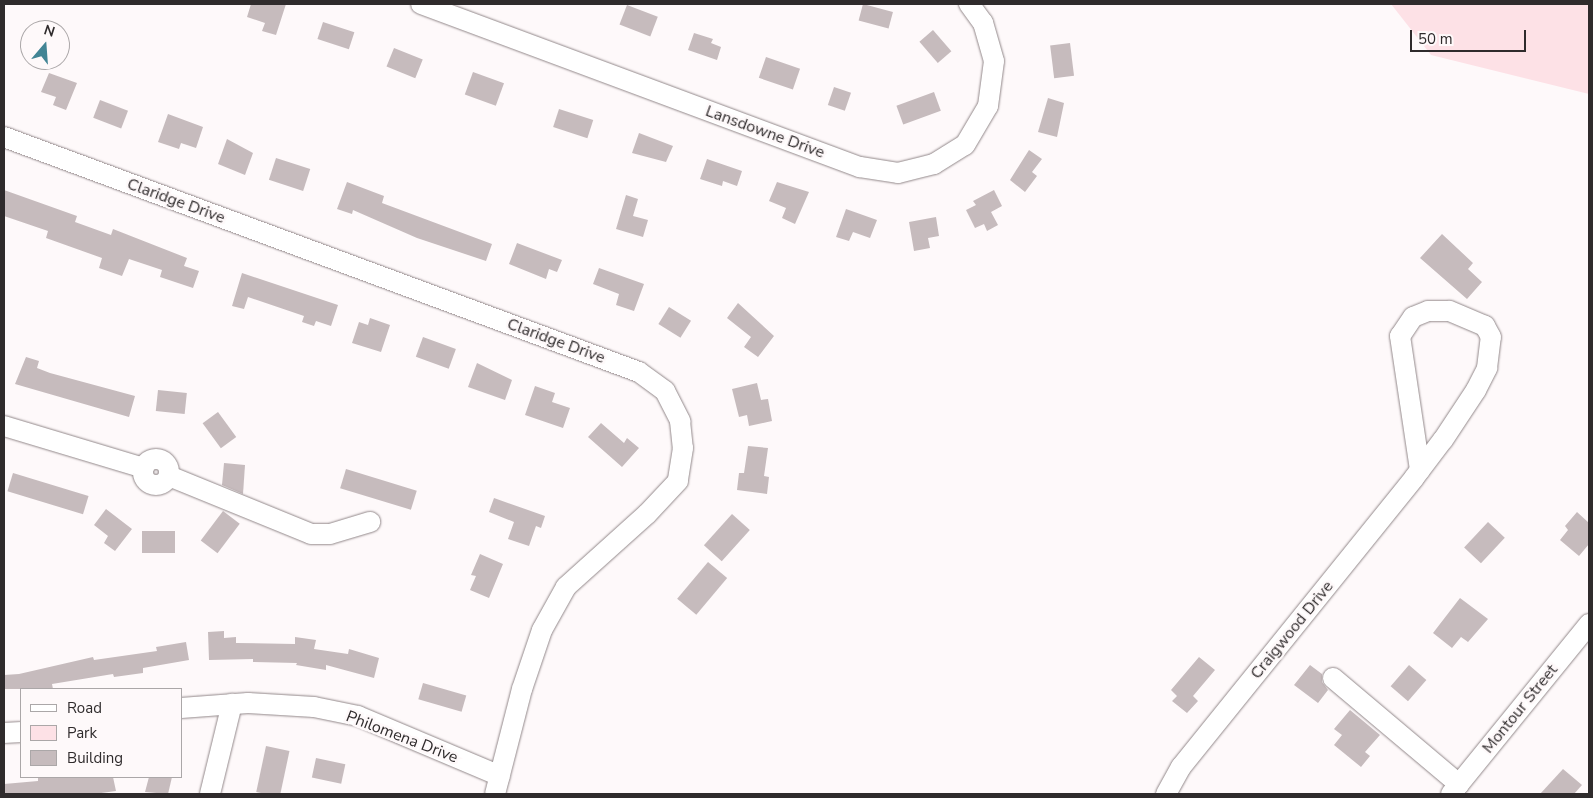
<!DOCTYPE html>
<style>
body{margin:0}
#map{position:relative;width:1593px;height:798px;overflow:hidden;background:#fef9fa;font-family:"Nunito Sans",sans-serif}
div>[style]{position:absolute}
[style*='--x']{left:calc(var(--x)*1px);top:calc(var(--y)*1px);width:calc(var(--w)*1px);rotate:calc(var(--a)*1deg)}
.green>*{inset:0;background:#fde1e6}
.building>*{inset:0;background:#c6bbbd;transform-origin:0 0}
.roads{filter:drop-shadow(0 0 1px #92888a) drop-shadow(0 0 1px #92888a)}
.minor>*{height:20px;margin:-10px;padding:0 10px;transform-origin:10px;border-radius:10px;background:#fff}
.minor>.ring{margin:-10px;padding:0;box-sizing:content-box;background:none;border:20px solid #fff;border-radius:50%}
span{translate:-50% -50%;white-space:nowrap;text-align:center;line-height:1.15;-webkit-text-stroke:5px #fef9fa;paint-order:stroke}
.street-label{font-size:16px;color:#2f2b2c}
.frame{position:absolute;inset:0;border:5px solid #2f2b2c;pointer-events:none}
.legend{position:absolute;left:20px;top:688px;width:162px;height:90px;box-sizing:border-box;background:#fef9fa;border:1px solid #aba7a8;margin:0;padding:6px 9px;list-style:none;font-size:15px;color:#2f2b2c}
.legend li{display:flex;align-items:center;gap:10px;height:25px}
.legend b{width:25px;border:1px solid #aba7a8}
.north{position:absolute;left:20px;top:20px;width:50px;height:50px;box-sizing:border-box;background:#fef9fa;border:1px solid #aba7a8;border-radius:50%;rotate:18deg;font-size:14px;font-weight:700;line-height:20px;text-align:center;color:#2f2b2c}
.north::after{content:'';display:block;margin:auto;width:18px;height:22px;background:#428595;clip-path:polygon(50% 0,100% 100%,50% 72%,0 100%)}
.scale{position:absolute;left:1410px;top:30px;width:116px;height:22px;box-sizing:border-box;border:2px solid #2f2b2c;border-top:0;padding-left:6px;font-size:15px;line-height:18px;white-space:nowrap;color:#2f2b2c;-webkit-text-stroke:4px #fef9fa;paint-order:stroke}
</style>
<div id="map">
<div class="green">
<div style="clip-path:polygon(1391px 4px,1589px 4px,1589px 94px,1431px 55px)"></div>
</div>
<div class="building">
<div style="clip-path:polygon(251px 4px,286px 4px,276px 35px,262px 31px,265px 23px,247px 17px)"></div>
<div style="left:863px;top:4px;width:31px;height:17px;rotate:15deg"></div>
<div style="left:627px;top:5px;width:33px;height:21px;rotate:21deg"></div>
<div style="left:323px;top:22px;width:33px;height:18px;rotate:18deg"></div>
<div style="left:933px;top:30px;width:28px;height:18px;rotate:49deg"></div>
<div style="clip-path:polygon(694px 33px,713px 39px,711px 43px,721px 47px,717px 60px,688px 50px)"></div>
<div style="left:1070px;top:43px;width:33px;height:20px;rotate:83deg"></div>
<div style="left:394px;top:48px;width:31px;height:20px;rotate:22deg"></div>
<div style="left:766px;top:57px;width:36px;height:22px;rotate:19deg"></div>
<div style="left:473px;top:72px;width:33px;height:24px;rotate:20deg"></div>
<div style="clip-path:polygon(49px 73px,77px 83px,66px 110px,53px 105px,56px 97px,41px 92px)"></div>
<div style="left:834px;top:87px;width:18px;height:19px;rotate:19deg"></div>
<div style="left:934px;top:92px;width:20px;height:40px;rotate:70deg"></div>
<div style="clip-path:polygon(1048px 98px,1064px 103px,1057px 137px,1038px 132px)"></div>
<div style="left:100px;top:100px;width:30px;height:19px;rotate:21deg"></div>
<div style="left:559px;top:109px;width:36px;height:19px;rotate:18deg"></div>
<div style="clip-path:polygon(168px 114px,203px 127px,196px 148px,181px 143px,179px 149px,158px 142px)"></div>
<div style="clip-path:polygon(639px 133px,673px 146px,666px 162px,632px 153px)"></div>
<div style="clip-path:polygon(227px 139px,253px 153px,245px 175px,218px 164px)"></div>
<div style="clip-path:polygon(1029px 150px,1042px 159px,1032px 172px,1037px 176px,1025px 192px,1010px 180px)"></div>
<div style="left:276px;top:158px;width:36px;height:23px;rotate:18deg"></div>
<div style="clip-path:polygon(707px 159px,742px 171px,737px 186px,723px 181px,722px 186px,700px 179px)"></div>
<div style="clip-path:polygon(347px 182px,384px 196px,382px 203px,492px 244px,486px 261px,417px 238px,353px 210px,352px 214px,337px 209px)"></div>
<div style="clip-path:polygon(777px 182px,809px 192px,795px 224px,782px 218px,786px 208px,769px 201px)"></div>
<div style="clip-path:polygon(4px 190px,77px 216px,75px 222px,111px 235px,113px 229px,187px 258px,184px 266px,199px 271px,193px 288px,160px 277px,162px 270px,129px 259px,122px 276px,99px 268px,102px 258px,46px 238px,48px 231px,4px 216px)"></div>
<div style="clip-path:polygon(994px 190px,1002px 206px,991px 212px,998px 225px,987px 231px,984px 224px,975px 228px,966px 210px,976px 205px,973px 201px)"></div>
<div style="clip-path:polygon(626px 195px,638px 199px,633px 216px,648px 220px,643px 237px,616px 229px)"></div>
<div style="clip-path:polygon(846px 209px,877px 220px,870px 238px,853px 232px,849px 241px,836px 237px)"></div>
<div style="clip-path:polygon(936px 217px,939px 236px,928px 238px,930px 248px,914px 251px,909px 222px)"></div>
<div style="clip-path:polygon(1442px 234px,1473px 263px,1468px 269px,1482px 282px,1467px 299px,1420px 258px)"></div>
<div style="clip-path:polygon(517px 243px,562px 260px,557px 272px,549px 269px,546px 279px,509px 264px)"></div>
<div style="clip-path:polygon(599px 268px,644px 284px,634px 311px,616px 305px,619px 294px,593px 284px)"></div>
<div style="clip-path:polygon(242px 273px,338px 305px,331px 326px,316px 321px,314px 326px,302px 322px,304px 316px,248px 297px,244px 309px,232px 306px)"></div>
<div style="clip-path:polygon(738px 303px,774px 336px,758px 357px,744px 347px,751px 337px,727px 318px)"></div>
<div style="left:669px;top:307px;width:26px;height:20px;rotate:32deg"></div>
<div style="clip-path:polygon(370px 318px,390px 325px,381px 352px,352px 343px,359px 322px,368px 325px)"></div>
<div style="left:423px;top:337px;width:35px;height:21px;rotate:20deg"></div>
<div style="clip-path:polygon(26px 357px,39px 361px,37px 368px,50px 373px,135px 396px,129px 417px,15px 384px)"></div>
<div style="clip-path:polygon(477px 363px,512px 380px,505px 400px,468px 387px)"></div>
<div style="clip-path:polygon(757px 383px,761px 400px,768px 399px,772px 421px,749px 426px,747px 415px,739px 417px,732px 389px)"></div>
<div style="clip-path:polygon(535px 386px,555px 393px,552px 402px,570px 408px,563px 428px,525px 415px)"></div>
<div style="left:158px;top:390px;width:29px;height:21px;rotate:6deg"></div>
<div style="left:218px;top:412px;width:31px;height:19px;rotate:54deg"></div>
<div style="clip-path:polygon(601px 423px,624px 443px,627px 438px,639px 448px,622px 467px,588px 437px)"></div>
<div style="clip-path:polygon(748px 446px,768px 448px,764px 476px,769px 477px,767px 494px,737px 490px,739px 473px,744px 473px)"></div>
<div style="clip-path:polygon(224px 463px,245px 465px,243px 494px,222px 485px)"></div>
<div style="left:346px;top:469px;width:74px;height:20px;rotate:17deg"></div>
<div style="left:13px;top:473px;width:79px;height:19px;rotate:17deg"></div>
<div style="clip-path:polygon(494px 498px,545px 516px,541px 528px,536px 526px,529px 546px,508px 539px,514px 522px,489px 512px)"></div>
<div style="clip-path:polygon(106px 509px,132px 529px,115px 551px,104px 543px,108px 536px,94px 525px)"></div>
<div style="left:223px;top:511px;width:21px;height:37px;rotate:37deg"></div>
<div style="clip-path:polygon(1577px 512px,1589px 523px,1589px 544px,1579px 556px,1560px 540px,1568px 530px,1565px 526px)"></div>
<div style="left:732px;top:514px;width:24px;height:42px;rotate:42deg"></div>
<div style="left:1488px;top:522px;width:23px;height:35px;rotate:43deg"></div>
<div style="left:175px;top:531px;width:22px;height:33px;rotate:90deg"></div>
<div style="clip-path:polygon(480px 554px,503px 564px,489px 598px,470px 590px,476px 576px,471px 575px)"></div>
<div style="left:708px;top:562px;width:25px;height:48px;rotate:40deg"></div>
<div style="clip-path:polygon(1460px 598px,1488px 619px,1468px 642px,1461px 637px,1452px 648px,1433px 633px)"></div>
<div style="clip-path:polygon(224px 631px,224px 638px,236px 637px,236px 643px,295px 644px,295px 637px,316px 640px,314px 649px,348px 654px,349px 649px,379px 658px,374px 678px,326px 665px,326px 670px,296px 665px,297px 663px,253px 662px,253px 659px,209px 660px,208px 632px)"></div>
<div style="clip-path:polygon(186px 642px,189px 660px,143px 668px,143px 673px,114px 677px,113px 674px,52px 684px,53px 689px,4px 689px,4px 675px,19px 674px,93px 657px,94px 660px,157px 651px,156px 647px)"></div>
<div style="clip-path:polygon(1199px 657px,1215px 670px,1193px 696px,1198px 701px,1187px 713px,1172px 701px,1177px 696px,1171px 690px)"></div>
<div style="clip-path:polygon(1310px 665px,1322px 674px,1322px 682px,1328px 690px,1318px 703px,1294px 685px)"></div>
<div style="left:1409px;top:665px;width:23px;height:28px;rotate:41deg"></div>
<div style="left:423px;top:683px;width:45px;height:17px;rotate:16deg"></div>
<div style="clip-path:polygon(1350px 710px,1380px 735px,1365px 752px,1370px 756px,1361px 767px,1334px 745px,1342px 735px,1334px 729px)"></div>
<div style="left:266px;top:746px;width:24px;height:47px;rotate:12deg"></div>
<div style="left:316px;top:758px;width:30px;height:20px;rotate:12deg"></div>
<div style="clip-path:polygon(1563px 769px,1582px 785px,1574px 794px,1540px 794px)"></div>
<div style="clip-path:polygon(48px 777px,113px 777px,116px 791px,94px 794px,4px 794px,4px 784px,38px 781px,38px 778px)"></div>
<div style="clip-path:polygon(149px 777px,172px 777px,168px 794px,145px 792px)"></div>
</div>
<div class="roads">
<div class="minor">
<div style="--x:421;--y:4;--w:468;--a:20.4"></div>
<div style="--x:860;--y:167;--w:38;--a:9"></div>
<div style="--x:898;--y:173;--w:37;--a:-14"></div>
<div style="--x:934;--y:164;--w:36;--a:-32"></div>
<div style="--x:965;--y:145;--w:45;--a:-59.5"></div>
<div style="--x:988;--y:106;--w:45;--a:-82.4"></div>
<div style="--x:994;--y:61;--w:40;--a:-106"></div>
<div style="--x:983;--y:23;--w:24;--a:-126"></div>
<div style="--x:4;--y:137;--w:677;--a:20.31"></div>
<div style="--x:639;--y:372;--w:32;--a:36"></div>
<div style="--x:665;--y:391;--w:34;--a:63"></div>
<div style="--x:680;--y:421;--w:27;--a:84"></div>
<div style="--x:683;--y:448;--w:33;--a:99"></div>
<div style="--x:678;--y:481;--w:45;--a:133.2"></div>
<div style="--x:647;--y:514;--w:109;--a:138"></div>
<div style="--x:566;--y:587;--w:49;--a:119.2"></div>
<div style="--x:542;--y:630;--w:62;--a:108.7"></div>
<div style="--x:522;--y:689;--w:108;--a:104.4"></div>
<div style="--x:4;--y:426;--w:146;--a:16.7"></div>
<div class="ring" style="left:143px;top:459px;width:6px;height:6px"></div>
<div style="--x:169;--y:476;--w:153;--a:22.2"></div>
<div style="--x:311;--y:534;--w:19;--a:0"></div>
<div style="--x:330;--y:534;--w:42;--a:-16.7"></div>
<div style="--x:1333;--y:678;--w:165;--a:40.1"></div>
<div style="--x:181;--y:708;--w:67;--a:-4.3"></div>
<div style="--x:248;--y:703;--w:66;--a:3.5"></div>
<div style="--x:314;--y:707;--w:45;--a:11.6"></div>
<div style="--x:358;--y:716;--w:154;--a:22.9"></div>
<div style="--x:4;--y:733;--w:17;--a:-3"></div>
<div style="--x:210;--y:794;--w:93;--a:-76.3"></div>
<div style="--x:1166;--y:794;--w:31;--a:-61"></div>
<div style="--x:1181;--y:767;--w:371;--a:-51.1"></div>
<div style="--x:1414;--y:478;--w:10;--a:-53"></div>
<div style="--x:1420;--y:470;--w:38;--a:-53"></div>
<div style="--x:1443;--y:440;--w:60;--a:-56.6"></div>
<div style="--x:1476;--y:390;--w:25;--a:-63"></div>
<div style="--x:1487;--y:368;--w:31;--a:-83"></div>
<div style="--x:1491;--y:337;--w:13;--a:-119"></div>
<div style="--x:1485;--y:326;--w:39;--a:-157"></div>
<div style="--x:1449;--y:311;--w:21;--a:180"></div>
<div style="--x:1428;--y:311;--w:16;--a:158"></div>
<div style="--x:1413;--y:317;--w:23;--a:124"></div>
<div style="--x:1400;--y:336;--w:135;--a:81.5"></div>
<div style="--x:1451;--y:794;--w:219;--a:-50.9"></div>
</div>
</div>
<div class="street-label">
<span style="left:765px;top:132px;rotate:20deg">Lansdowne Drive</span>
<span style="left:176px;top:201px;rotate:20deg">Claridge Drive</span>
<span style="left:556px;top:341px;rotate:20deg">Claridge Drive</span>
<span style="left:1292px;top:630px;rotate:-51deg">Craigwood Drive</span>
<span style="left:1520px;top:709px;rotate:-51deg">Montour Street</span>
<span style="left:402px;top:737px;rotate:21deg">Philomena Drive</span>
</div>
<div class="frame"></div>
<ul class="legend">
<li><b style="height:6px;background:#fff"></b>Road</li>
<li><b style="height:14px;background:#fde1e6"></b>Park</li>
<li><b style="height:14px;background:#c6bbbd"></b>Building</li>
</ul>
<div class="north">N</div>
<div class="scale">50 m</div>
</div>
